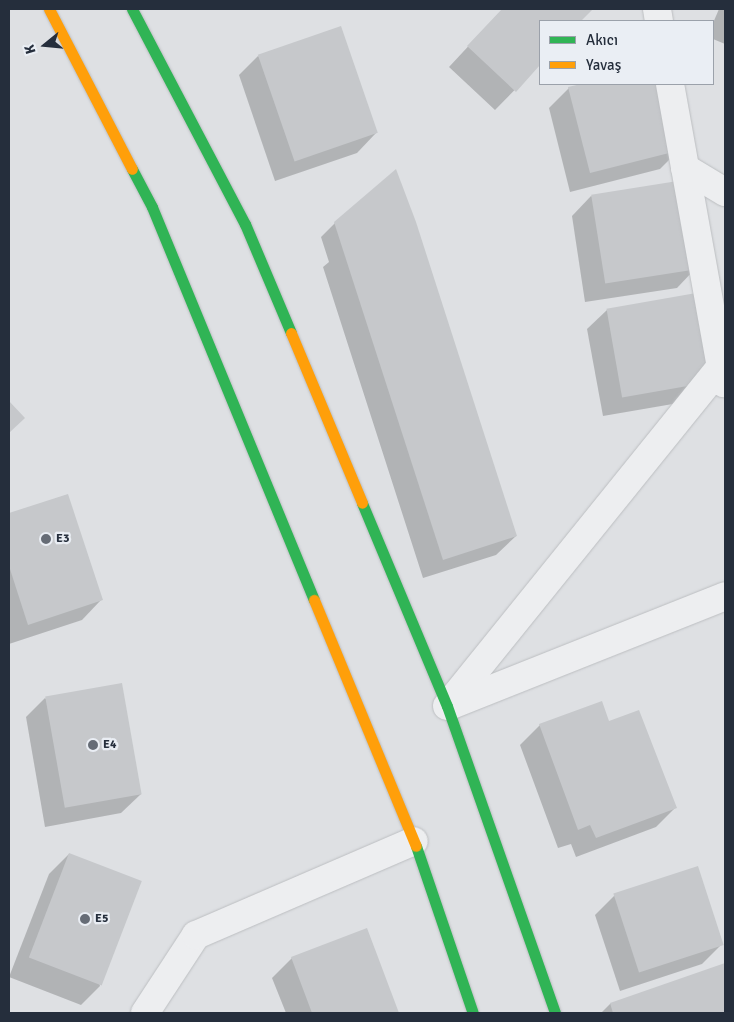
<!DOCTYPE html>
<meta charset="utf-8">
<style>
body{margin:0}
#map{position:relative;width:734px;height:1022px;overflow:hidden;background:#dee0e3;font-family:Signika,sans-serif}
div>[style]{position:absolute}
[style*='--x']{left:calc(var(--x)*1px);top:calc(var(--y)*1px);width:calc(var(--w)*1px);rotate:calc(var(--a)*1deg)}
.shadow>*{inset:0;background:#0003}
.building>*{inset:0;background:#c6c8cb;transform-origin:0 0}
.roads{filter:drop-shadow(0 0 1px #bcbec1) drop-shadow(0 0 1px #bcbec1)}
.street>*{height:28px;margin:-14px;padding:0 14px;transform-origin:14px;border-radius:14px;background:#edeef0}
.fast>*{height:11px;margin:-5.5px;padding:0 5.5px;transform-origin:5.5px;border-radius:5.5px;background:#30b455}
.slow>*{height:11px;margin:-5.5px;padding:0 5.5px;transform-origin:5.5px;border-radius:5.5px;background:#ff9f0a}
.dots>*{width:14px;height:14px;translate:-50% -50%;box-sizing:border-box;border:2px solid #eaeef4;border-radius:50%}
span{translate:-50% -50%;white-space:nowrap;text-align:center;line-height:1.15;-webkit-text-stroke:4.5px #eaeef4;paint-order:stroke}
.poi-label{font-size:12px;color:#252e3c;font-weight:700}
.left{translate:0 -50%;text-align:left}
.frame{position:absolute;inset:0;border:10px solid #252e3c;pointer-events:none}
.legend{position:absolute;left:539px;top:20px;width:175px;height:65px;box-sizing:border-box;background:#eaeef4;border:1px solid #9ba1aa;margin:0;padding:6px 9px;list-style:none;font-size:15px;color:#252e3c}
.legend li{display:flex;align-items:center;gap:10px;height:25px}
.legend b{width:25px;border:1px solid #9ba1aa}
.north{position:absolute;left:20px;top:20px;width:50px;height:50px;-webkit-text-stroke:4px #eaeef4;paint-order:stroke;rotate:253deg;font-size:14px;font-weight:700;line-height:20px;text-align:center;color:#252e3c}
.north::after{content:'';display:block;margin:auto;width:18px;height:22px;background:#252e3c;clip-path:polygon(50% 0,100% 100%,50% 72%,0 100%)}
</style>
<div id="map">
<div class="shadow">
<div style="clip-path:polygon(503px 9px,591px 9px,580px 21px,540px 21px,540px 64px,495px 110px,449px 67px)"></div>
<div style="clip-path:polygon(719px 9px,725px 9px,725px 44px,713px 39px,713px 23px)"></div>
<div style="clip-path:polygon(258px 56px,376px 133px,357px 153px,275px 181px,239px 75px)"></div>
<div style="clip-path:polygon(586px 84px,662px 84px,679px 150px,660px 169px,570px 192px,549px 108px,569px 88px)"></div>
<div style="clip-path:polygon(591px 196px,696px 268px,677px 288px,585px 302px,572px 216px)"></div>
<div style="clip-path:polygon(335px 223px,516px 536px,496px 555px,423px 578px,323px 267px,329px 262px,321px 237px)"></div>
<div style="clip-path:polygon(701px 293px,696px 400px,603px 416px,587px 329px,607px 310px)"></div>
<div style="clip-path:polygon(67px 495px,101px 600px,82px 620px,9px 644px,9px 514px)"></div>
<div style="clip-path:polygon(45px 698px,141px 794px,121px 813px,45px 827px,26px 717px)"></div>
<div style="clip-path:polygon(608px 723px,675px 808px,656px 827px,576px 857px,571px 844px,558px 848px,520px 745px,540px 725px)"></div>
<div style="clip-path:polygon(69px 854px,100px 986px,81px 1005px,9px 977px,49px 874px)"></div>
<div style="clip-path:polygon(615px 895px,721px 945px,702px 964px,620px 991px,595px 915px)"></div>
<div style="clip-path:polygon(367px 930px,398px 1013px,286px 1013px,272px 978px,292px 958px)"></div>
<div style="clip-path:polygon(725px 964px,725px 1013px,601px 1013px,610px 1004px)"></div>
</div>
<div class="building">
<div style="clip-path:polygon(502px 9px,593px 9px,581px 21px,540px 21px,540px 65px,516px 92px,467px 46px)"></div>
<div style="left:341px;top:26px;width:113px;height:88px;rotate:71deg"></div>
<div style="clip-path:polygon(581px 84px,664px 84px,681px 150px,590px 173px,568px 87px)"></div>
<div style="clip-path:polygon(396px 169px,416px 222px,517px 536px,443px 560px,334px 222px)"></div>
<div style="left:684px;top:180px;width:90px;height:94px;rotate:81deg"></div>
<div style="left:702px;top:292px;width:90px;height:97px;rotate:80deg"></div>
<div style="clip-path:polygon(9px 401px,25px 418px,9px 433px)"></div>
<div style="clip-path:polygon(68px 494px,103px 600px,28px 625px,9px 566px,9px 513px)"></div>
<div style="left:122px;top:683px;width:113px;height:78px;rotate:80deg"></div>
<div style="clip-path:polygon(602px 701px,609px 721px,639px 710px,677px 808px,596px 838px,590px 825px,578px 830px,539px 724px)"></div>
<div style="left:69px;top:853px;width:78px;height:112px;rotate:21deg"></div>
<div style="left:698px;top:866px;width:83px;height:89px;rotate:72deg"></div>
<div style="clip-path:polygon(367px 928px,399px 1013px,312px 1013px,291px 957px)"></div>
<div style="clip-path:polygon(725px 963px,725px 1013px,613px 1013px,610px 1003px)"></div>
</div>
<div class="roads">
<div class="street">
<div style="--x:657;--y:9;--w:12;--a:81"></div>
<div style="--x:670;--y:84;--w:304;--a:79.8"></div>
<div style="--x:685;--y:168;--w:47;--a:31"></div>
<div style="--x:447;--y:706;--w:437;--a:-51.1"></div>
<div style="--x:449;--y:706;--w:297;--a:-21.7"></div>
<div style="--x:145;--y:1013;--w:93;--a:-56.8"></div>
<div style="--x:196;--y:935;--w:237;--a:-23.3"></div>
</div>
<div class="fast">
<div style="--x:132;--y:9;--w:243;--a:62.3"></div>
<div style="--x:245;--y:224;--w:118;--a:67.1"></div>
<div style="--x:132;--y:169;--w:43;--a:62.2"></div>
<div style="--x:152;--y:207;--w:425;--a:67.6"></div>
<div style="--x:362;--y:503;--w:220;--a:67.3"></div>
<div style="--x:447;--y:706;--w:325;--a:70.6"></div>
<div style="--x:416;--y:846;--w:176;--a:71.2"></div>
</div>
<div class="slow">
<div style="--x:49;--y:9;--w:180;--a:62.6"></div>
<div style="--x:291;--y:333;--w:184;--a:67.3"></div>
<div style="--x:314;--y:600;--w:266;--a:67.5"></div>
</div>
</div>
<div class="dots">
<div style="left:46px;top:539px;background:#666c76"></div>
<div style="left:93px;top:745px;background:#666c76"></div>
<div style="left:85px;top:919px;background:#666c76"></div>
</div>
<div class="poi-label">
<span class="left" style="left:56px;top:539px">E3</span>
<span class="left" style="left:103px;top:745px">E4</span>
<span class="left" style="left:95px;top:919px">E5</span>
</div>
<div class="frame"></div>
<ul class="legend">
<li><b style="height:6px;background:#30b455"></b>Akıcı</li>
<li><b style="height:6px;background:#ff9f0a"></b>Yavaş</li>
</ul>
<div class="north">K</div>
</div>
